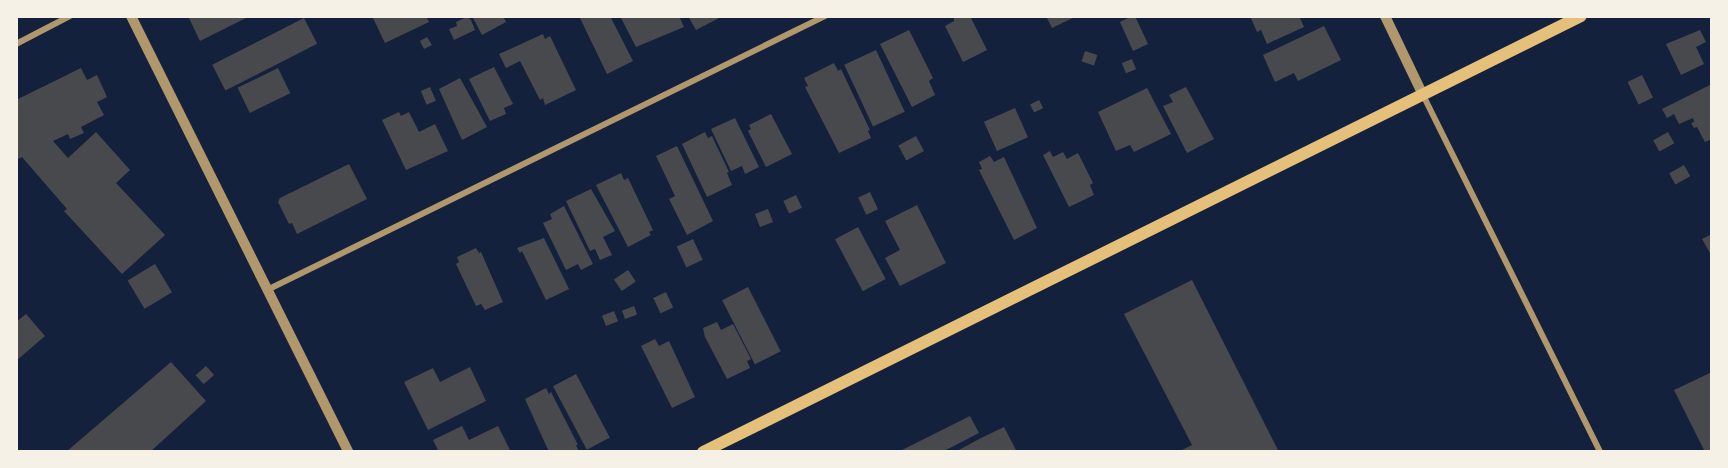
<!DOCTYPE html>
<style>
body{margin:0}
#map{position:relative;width:1728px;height:468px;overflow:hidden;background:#14213d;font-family:"Noto Sans",sans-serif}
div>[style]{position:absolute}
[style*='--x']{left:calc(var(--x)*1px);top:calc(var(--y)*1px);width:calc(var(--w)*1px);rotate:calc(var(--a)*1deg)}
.building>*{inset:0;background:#48494c;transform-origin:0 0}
.minor>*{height:6px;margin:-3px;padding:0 3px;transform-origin:3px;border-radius:3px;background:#b1986c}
.tertiary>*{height:10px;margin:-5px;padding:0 5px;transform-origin:5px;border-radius:5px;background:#b1986c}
.secondary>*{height:12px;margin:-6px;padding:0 6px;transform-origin:6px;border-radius:6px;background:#e5c07b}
span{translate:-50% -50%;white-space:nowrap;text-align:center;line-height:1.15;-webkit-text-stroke:5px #f6f1e7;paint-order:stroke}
.frame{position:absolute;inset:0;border:18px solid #f6f1e7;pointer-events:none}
</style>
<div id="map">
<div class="building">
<div style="clip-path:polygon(188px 16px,250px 16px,200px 41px)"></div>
<div style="clip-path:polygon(372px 16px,426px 16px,429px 22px,385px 43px)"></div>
<div style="clip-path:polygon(472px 16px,503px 16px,506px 22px,482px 35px)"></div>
<div style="clip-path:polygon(579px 16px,610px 16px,633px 61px,607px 74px)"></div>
<div style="clip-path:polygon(620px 16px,679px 16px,684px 27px,636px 47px)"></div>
<div style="clip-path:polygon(688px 16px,723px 16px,696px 30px)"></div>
<div style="clip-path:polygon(954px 16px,970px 16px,987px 50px,963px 62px,945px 26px,954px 21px)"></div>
<div style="clip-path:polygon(1046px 16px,1077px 16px,1052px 28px)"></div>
<div style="clip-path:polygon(1132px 16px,1135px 16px,1148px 44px,1133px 51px,1120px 22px)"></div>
<div style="clip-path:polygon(1250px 16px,1299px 16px,1304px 27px,1267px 44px,1261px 30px,1257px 32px)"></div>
<div style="clip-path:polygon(467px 17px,471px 20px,475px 30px,454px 40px,449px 29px,457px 26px,456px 22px)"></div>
<div style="left:304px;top:18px;width:29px;height:103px;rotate:63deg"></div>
<div style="clip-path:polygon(1324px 26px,1341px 60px,1298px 81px,1294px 73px,1275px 82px,1263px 55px)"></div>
<div style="clip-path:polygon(909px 30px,933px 78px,929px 81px,935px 95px,912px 107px,880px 44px)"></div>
<div style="clip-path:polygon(1700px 30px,1706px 42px,1696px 47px,1704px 64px,1681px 75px,1666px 44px)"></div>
<div style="clip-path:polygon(543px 34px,545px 39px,550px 36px,576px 90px,545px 105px,543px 98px,540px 100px,520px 61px,506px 68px,499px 54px)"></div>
<div style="clip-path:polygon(427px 37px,432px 45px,424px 49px,420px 41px)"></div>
<div style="left:876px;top:50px;width:68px;height:35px;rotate:65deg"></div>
<div style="left:1085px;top:51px;width:13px;height:11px;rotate:18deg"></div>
<div style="left:1132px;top:59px;width:11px;height:11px;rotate:68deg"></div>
<div style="clip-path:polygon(834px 63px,838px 71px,841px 69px,870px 130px,868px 131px,871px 138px,839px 153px,805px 87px,808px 86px,804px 78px)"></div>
<div style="clip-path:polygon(494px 67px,513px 104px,504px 108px,506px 114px,490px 121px,469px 79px)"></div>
<div style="clip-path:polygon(81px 68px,87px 80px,97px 75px,107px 97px,97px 102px,104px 115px,81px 127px,84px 133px,70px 139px,68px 134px,53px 141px,68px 158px,96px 132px,130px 170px,116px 183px,165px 235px,122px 274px,64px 211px,67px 209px,22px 157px,16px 160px,16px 100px)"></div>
<div style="left:278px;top:68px;width:28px;height:45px;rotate:64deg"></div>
<div style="left:1642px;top:75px;width:25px;height:16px;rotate:64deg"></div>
<div style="clip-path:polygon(460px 78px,487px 127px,462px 140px,439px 89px)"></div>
<div style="clip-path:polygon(1712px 84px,1712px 139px,1705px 142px,1697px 127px,1694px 128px,1691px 123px,1694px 122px,1693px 118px,1679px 124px,1674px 114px,1667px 118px,1662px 109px)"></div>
<div style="left:430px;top:87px;width:15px;height:10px;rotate:67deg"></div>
<div style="clip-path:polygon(1186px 87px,1214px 139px,1187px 153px,1163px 106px,1173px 102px,1169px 95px)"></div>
<div style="clip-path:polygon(1147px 88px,1171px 134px,1134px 152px,1130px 145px,1116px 151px,1098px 112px)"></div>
<div style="left:1039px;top:100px;width:9px;height:10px;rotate:63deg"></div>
<div style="left:1015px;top:108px;width:32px;height:34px;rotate:66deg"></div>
<div style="clip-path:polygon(399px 112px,401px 116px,409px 112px,419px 132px,435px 124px,448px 151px,406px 170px,382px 120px)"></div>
<div style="clip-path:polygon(771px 114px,792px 154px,766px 167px,748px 131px,751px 129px,749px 125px)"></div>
<div style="clip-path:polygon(735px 118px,759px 167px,745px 174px,742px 166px,731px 171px,711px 129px)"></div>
<div style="clip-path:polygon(705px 132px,708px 138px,712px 136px,729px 172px,727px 173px,732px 185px,707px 197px,682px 144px)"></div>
<div style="left:1668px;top:132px;width:13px;height:17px;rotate:61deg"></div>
<div style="left:916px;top:136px;width:17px;height:20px;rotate:62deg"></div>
<div style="clip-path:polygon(677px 146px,713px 221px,687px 235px,669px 199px,675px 196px,656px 156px)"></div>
<div style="clip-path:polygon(1050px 151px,1053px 157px,1063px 152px,1067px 159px,1078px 153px,1093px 183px,1090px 185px,1094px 195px,1069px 207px,1043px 155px)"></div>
<div style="clip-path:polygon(990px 156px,994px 162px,1004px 157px,1037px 228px,1014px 240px,979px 170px,982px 169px,979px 162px)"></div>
<div style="clip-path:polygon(349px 164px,367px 199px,297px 234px,292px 223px,289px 224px,278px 202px,280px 198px)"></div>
<div style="left:1684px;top:165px;width:13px;height:17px;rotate:61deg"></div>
<div style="clip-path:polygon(621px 173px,624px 180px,628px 178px,653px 230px,649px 232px,651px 235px,628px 247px,596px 185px)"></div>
<div style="clip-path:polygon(591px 189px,615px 231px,603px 237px,612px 255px,600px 260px,595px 249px,590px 251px,566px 201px)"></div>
<div style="left:870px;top:192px;width:19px;height:13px;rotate:65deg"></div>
<div style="left:796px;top:195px;width:14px;height:14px;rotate:65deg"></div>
<div style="clip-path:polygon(917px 205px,946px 263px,900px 286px,885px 258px,900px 250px,885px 221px)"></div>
<div style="clip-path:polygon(564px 206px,593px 264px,581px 270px,578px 264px,566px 270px,543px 223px,552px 219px,550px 214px)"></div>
<div style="left:768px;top:209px;width:14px;height:14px;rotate:69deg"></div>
<div style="left:858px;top:227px;width:59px;height:26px;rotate:62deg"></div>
<div style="clip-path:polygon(1712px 234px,1712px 252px,1710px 253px,1702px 239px)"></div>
<div style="clip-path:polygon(544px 238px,569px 289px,546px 300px,522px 251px,520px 253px,517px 248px)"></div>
<div style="left:693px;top:239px;width:23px;height:18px;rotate:65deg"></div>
<div style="clip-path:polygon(476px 248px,479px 253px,481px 252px,503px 302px,485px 310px,481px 304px,476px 306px,456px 264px,459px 262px,457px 257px)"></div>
<div style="left:155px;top:264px;width:33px;height:32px;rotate:59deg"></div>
<div style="left:628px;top:270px;width:14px;height:17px;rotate:56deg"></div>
<div style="clip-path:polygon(1192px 280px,1279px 452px,1178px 452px,1192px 445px,1124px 314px)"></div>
<div style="left:748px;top:287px;width:72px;height:29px;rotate:63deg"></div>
<div style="left:666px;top:292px;width:17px;height:14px;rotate:65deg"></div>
<div style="left:634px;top:306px;width:9px;height:13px;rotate:69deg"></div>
<div style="left:614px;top:311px;width:11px;height:13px;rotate:68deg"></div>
<div style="clip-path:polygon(26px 314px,45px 336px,16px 361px,16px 322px)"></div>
<div style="clip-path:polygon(717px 322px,721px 330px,733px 324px,751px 359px,747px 361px,750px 368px,727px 379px,705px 337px,703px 328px)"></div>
<div style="clip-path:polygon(655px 339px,659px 346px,669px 341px,695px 397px,672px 408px,641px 346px)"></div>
<div style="clip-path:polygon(171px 362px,206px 401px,150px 452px,66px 452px)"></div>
<div style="left:206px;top:366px;width:12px;height:14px;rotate:48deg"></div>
<div style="clip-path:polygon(470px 367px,486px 401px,428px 430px,404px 382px,433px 368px,440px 382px)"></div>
<div style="clip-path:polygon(1712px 372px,1712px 452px,1705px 452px,1674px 390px)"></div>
<div style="left:576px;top:374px;width:72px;height:26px;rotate:62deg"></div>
<div style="clip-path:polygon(546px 388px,549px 394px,551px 392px,578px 445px,576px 445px,579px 452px,549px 452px,525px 399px)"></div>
<div style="clip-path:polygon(970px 416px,979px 433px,942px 452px,898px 452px)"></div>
<div style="clip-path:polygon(462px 426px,469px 440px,498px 426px,511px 452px,439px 452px,433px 440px)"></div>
<div style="clip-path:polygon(1004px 427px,1017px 452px,955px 452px,981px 438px)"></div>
</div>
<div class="minor">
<div style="--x:16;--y:44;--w:61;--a:-27.4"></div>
<div style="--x:1423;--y:95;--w:398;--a:63.6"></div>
<div style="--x:267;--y:290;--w:622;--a:-26.15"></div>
</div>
<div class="tertiary">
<div style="--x:131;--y:16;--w:487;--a:63.5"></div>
<div style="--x:1385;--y:16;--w:88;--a:64.3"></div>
</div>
<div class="secondary">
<div style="--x:703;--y:452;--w:980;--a:-26.41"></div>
</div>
<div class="frame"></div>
</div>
